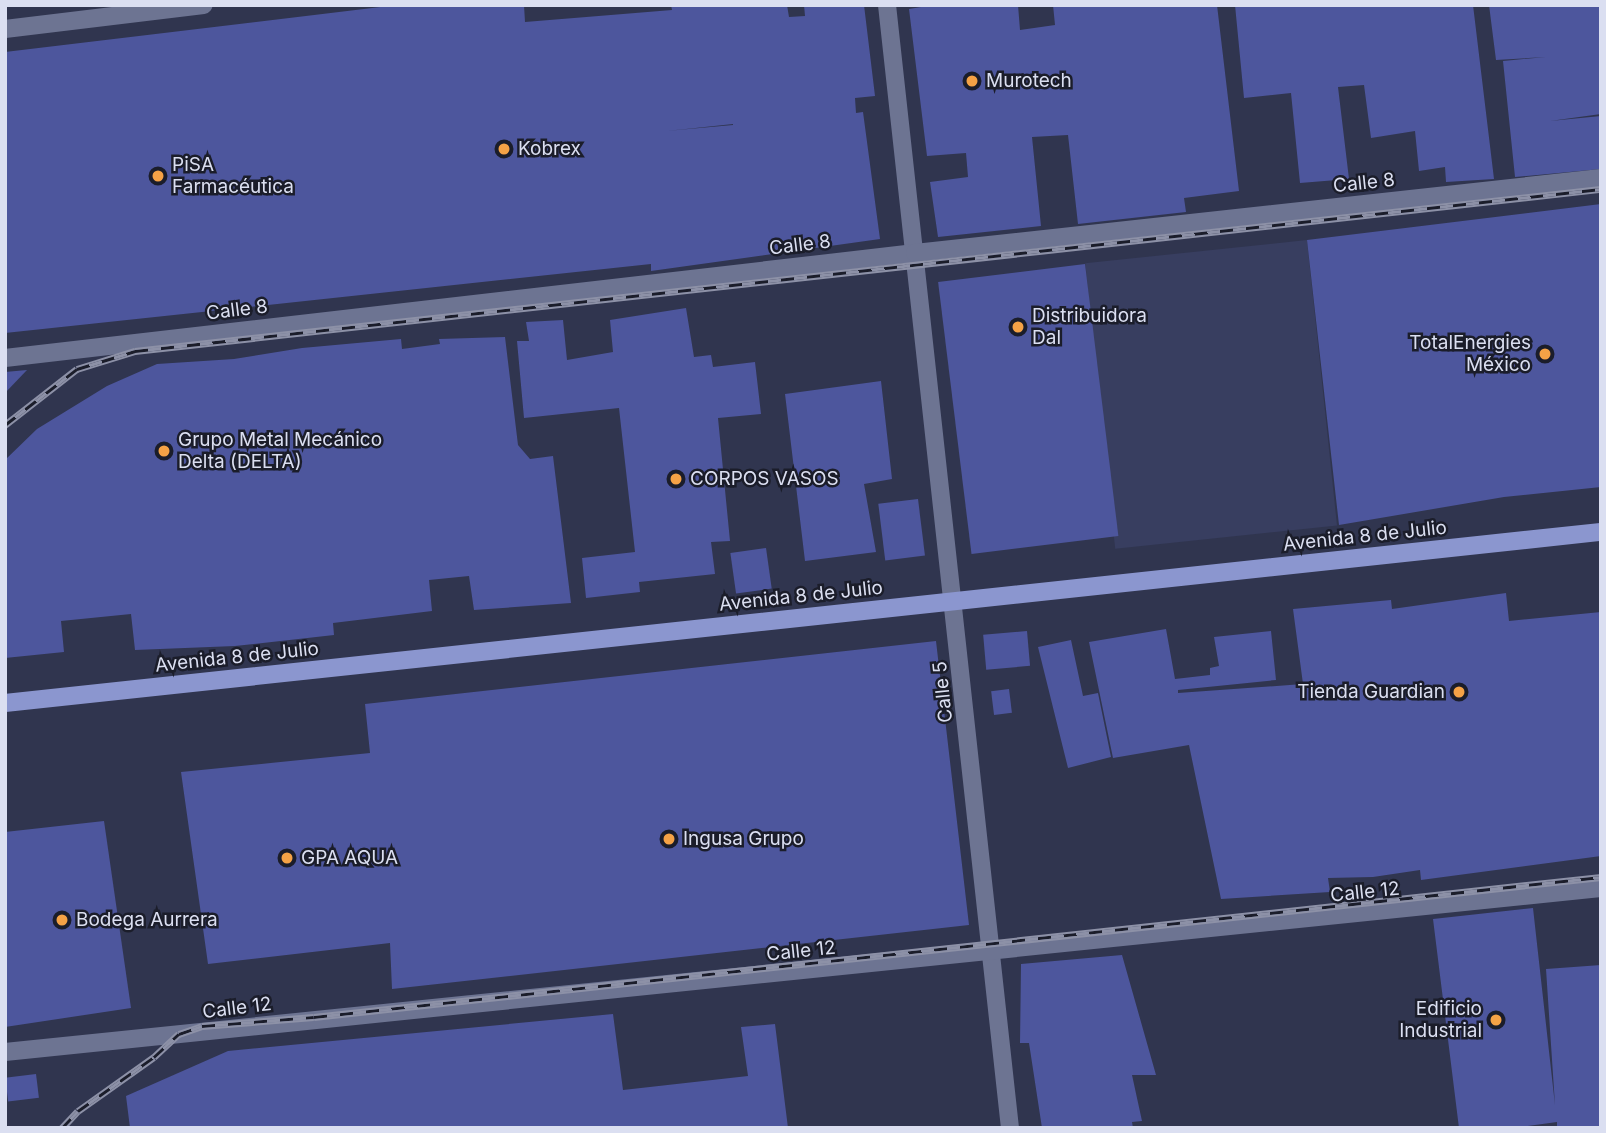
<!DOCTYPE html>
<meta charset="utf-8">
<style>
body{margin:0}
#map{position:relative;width:1606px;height:1133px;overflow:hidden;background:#30354f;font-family:Inter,sans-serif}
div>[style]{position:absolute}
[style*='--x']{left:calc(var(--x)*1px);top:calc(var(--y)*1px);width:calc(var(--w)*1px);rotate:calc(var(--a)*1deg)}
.built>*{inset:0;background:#383e60;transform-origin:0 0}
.building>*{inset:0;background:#4d569d;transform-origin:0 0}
.minor>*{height:18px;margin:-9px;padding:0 9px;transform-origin:9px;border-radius:9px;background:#6d7492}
.major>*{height:18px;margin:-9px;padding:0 9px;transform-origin:9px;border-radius:9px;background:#8b96cf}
.rail>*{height:7px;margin-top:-3.5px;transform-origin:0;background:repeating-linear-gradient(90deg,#1b1d2a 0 13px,#8d91a7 0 26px);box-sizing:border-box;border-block:2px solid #8d91a7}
.dots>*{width:19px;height:19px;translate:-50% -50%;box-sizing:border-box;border:4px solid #1b1d2a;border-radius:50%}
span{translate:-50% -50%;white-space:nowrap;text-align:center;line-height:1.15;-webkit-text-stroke:5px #1b1d2a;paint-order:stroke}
.poi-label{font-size:19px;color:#dbdff1}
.left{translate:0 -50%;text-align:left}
.right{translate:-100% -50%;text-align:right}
.street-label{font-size:19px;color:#dbdff1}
.frame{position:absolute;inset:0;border:7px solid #dbdff1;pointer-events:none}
</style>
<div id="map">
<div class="built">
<div style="left:1307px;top:240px;width:287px;height:223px;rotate:84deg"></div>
</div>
<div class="building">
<div style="clip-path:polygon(evenodd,397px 5px,524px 5px,525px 22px,672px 10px,671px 5px,787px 5px,789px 17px,805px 16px,804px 5px,864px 5px,875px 96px,855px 98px,856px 113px,863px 112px,880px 239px,651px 271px,651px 264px,5px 333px,5px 52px,397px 5px,733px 124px,733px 125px,666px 131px,686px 129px,733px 124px)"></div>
<div style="clip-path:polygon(933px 5px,1018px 5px,1020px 30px,1055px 25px,1053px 5px,1217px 5px,1239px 191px,1184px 198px,1186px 212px,1078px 224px,1068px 135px,1032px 137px,1041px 226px,938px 237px,930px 182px,968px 177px,966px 153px,927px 156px,909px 9px)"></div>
<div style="clip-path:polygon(1235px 5px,1473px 5px,1494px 179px,1446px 182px,1445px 167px,1419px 171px,1415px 131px,1371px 138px,1364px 85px,1338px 87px,1349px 179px,1300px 183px,1291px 93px,1244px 98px)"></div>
<div style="clip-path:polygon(1489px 5px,1601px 5px,1601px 114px,1550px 121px,1601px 116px,1601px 169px,1515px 177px,1503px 61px,1546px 57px,1496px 60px)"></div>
<div style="clip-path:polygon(1601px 204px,1601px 487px,1504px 497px,1339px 525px,1307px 240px)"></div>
<div style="left:1085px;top:264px;width:274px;height:148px;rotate:83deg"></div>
<div style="clip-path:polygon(686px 308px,694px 357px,711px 355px,713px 367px,755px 362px,761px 414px,718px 418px,730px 541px,711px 542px,715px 574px,639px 582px,640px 592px,586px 598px,582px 558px,635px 552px,619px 408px,524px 418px,517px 341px,529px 341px,526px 322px,563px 320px,567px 360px,613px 352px,610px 320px)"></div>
<div style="clip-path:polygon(505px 337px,518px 445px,530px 459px,553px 456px,571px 603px,474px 610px,469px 576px,429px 580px,432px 611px,333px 623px,334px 635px,235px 646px,135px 650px,131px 614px,61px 621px,64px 652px,5px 658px,5px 460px,37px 429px,107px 386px,157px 364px,234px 359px,302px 348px,401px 339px,402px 349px,440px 344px,439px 339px)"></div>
<div style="clip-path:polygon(27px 370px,5px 393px,5px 372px)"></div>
<div style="clip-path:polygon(881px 381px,892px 479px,864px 484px,876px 552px,805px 561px,785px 394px)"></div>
<div style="left:918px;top:499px;width:57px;height:40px;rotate:83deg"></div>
<div style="left:766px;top:548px;width:41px;height:36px;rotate:82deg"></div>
<div style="clip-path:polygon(1506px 593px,1509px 621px,1601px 612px,1601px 856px,1421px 880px,1420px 870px,1373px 877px,1328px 878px,1330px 892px,1221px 899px,1189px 745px,1113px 758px,1089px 642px,1166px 629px,1175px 679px,1210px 675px,1210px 668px,1219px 666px,1214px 637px,1271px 631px,1276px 680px,1178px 690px,1178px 693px,1303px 684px,1293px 609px,1391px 600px,1392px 609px)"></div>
<div style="left:1027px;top:631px;width:35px;height:44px;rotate:85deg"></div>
<div style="clip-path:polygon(1071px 640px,1083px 696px,1098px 693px,1111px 757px,1068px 768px,1038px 647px)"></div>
<div style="clip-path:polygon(936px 641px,969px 925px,392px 989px,390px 943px,208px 964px,181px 772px,370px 753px,365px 704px)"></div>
<div style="left:1009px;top:689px;width:24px;height:18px;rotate:83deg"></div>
<div style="clip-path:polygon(104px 821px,131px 1008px,5px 1027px,5px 832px)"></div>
<div style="clip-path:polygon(1533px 908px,1555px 1105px,1546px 969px,1601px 965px,1601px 1128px,1557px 1128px,1557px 1122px,1514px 1128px,1459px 1128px,1433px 919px)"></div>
<div style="clip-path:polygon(1122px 955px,1156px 1075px,1132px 1075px,1142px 1121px,1132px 1122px,1133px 1128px,1042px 1128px,1029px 1043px,1020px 1043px,1021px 964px)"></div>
<div style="clip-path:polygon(613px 1014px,623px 1090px,748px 1076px,741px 1027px,775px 1024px,788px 1128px,130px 1128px,126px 1096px,228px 1051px)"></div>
<div style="left:36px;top:1074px;width:24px;height:31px;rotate:83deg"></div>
</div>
<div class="minor">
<div style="--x:887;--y:5;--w:1130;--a:83.75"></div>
<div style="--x:5;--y:29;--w:200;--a:-6.9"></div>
<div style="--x:5;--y:358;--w:916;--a:-6.58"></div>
<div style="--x:915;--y:253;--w:690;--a:-6.24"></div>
<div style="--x:5;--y:1052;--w:1604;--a:-5.87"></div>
</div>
<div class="major">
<div style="--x:5;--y:703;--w:1605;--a:-6.12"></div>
</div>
<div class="rail">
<div style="--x:5;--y:425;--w:91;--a:-37.9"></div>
<div style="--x:77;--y:369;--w:61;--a:-17.2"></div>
<div style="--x:135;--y:351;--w:1475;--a:-6.31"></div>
<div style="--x:62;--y:1128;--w:23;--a:-47"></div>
<div style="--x:78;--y:1111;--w:93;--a:-35.4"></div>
<div style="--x:154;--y:1057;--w:34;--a:-43"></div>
<div style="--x:179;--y:1034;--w:24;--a:-19"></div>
<div style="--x:202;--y:1026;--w:112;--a:-4.6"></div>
<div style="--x:314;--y:1017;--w:1295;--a:-6.21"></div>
</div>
<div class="dots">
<div style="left:972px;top:81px;background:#f5a246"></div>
<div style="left:504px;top:149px;background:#f5a246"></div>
<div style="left:158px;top:176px;background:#f5a246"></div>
<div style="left:1018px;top:327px;background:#f5a246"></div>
<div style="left:1545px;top:354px;background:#f5a246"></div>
<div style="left:164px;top:451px;background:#f5a246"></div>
<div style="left:676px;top:479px;background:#f5a246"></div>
<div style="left:1459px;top:692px;background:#f5a246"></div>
<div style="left:669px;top:839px;background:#f5a246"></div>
<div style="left:287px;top:858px;background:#f5a246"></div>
<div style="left:62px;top:920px;background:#f5a246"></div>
<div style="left:1496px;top:1020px;background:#f5a246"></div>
</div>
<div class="poi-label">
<span class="left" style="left:986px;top:81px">Murotech</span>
<span class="left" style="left:518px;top:149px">Kobrex</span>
<span class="left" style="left:172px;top:176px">PiSA<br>Farmacéutica</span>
<span class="left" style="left:1032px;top:327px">Distribuidora<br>Dal</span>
<span class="right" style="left:1531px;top:354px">TotalEnergies<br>México</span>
<span class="left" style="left:178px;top:451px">Grupo Metal Mecánico<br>Delta (DELTA)</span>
<span class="left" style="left:690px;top:479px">CORPOS VASOS</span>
<span class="right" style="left:1445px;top:692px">Tienda Guardian</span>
<span class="left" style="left:683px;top:839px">Ingusa Grupo</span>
<span class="left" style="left:301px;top:858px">GPA AQUA</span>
<span class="left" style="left:76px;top:920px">Bodega Aurrera</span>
<span class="right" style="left:1482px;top:1020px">Edificio<br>Industrial</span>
</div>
<div class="street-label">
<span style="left:1364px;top:183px;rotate:-6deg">Calle 8</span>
<span style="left:800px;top:245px;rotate:-7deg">Calle 8</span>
<span style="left:237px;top:310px;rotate:-7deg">Calle 8</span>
<span style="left:1365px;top:536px;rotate:-6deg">Avenida 8 de Julio</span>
<span style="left:801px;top:596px;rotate:-6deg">Avenida 8 de Julio</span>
<span style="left:237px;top:657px;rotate:-6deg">Avenida 8 de Julio</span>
<span style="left:943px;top:692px;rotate:-96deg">Calle 5</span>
<span style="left:1365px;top:892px;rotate:-6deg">Calle 12</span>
<span style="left:801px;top:951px;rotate:-6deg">Calle 12</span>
<span style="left:237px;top:1008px;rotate:-7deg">Calle 12</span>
</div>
<div class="frame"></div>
</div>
